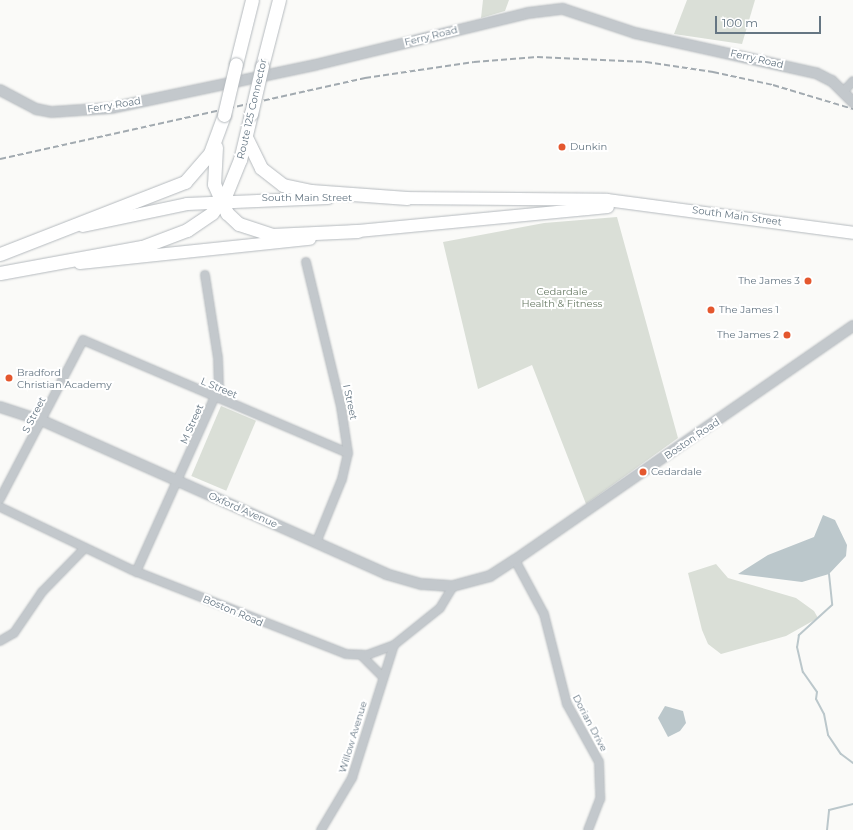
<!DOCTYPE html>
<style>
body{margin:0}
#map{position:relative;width:853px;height:830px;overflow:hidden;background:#fafaf8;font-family:Montserrat,sans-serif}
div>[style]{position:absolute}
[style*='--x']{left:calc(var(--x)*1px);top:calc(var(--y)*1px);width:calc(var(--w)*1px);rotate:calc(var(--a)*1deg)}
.green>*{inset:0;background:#dadfd7;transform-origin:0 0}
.water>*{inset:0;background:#bbc7cb}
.stream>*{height:2px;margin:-1px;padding:0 1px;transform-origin:1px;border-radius:1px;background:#bbc7cb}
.roads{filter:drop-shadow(0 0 1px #b5babe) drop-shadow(0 0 1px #b5babe)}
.minor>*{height:8px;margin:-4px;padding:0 4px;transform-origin:4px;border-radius:4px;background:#c3c8cc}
.tertiary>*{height:10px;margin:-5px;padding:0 5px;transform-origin:5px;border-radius:5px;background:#c3c8cc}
.primary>*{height:12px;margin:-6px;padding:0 6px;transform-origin:6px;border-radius:6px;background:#fff}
.trunk>*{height:13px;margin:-6.5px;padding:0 6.5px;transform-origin:6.5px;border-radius:6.5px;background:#fff}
.rail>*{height:2px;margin-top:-1px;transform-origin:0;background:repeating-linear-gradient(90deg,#a2aab0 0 6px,transparent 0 9px)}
.bridges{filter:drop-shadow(0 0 1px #b4b9bd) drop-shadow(0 0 1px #b4b9bd)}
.trunk-bridge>*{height:13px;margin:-6.5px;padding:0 6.5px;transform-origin:6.5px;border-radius:6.5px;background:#fff}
.dots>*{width:11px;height:11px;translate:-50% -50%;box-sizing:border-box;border:2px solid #fff;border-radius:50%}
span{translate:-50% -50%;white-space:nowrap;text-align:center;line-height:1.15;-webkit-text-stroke:4px #fff;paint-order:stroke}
.street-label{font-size:10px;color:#657683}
.poi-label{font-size:10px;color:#657683}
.left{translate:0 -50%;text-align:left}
.right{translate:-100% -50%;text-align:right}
.park-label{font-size:10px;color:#687a64}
.scale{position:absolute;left:715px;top:16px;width:106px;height:18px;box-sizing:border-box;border:2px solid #657683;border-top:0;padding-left:5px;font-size:12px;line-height:14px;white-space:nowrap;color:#657683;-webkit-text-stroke:3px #fff;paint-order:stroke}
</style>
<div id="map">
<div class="green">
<div style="clip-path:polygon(483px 0,509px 0,505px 11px,481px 18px)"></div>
<div style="clip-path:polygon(687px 0,755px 0,742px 44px,674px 34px)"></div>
<div style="clip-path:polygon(617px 217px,678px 438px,586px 504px,532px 365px,478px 389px,443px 242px,544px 223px)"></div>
<div style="left:221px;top:406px;width:38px;height:76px;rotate:23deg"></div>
<div style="clip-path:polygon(716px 564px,728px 578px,796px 598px,814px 611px,818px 618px,786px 636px,721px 654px,708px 644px,702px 630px,688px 573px)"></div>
</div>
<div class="water">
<div style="clip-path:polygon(823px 515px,835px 520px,847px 545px,846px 556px,829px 574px,802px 582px,738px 574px,768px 555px,814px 537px)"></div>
<div style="clip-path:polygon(665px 706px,683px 711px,686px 723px,680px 731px,668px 737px,658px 718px)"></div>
</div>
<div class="stream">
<div style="--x:829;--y:574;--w:31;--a:84"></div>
<div style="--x:832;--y:605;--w:45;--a:137.7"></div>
<div style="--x:799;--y:635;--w:12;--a:99"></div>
<div style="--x:797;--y:647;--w:26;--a:77"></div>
<div style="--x:803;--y:672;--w:24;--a:55"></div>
<div style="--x:817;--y:692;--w:7;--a:98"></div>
<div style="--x:816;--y:699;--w:17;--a:62"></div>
<div style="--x:824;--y:714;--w:21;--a:79"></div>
<div style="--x:828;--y:735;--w:23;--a:56"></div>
<div style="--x:841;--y:754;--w:15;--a:37"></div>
<div style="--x:827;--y:830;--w:20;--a:-84"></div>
<div style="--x:829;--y:810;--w:25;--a:-14"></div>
</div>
<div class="roads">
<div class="minor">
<div style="--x:844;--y:91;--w:13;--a:-48"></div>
<div style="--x:306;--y:262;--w:149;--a:76.4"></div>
<div style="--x:341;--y:407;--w:47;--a:81.3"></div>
<div style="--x:348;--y:453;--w:27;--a:103"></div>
<div style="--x:342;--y:479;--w:69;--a:112.1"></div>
<div style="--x:0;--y:499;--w:179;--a:-62.4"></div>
<div style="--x:83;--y:340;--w:288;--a:23.1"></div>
<div style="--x:0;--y:507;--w:146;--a:25.5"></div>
<div style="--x:132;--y:570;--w:230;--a:21.4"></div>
<div style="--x:346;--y:654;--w:21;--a:3"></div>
<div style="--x:367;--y:655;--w:29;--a:-20"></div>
<div style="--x:394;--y:645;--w:59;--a:-38.8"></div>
<div style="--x:440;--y:608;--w:26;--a:-59"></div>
<div style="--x:515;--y:560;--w:61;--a:61.8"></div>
<div style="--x:544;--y:614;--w:93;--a:75.7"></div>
<div style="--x:567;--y:704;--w:66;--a:61.1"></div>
<div style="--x:599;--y:762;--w:37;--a:88"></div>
<div style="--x:600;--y:799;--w:33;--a:111"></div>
<div style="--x:136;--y:572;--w:203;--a:-65.8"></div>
<div style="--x:219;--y:387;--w:29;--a:-92"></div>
<div style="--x:218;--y:358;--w:84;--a:-98.9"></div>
<div style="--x:0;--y:641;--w:16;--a:-30"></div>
<div style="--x:14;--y:633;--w:50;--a:-55.7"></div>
<div style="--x:42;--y:592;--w:60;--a:-45.7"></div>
<div style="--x:361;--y:655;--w:30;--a:45"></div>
<div style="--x:321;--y:830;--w:61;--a:-59.2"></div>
<div style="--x:352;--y:778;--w:139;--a:-72.5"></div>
</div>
<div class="tertiary">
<div style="--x:0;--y:90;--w:41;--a:27.8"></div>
<div style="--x:36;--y:109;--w:16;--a:11"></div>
<div style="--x:52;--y:112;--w:59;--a:-3.9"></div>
<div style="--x:111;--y:108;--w:208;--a:-11.9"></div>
<div style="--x:315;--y:65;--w:219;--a:-13.7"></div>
<div style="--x:528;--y:13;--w:35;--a:-7"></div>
<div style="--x:563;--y:9;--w:76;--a:18.4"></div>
<div style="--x:635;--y:33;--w:185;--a:12.5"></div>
<div style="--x:816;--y:73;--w:18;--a:27"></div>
<div style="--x:832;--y:81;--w:30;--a:45"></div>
<div style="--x:0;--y:407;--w:45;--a:18"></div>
<div style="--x:43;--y:421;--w:376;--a:24"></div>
<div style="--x:386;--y:574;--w:37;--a:16"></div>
<div style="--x:422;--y:584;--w:31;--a:4"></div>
<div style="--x:453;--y:586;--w:38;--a:-15"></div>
<div style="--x:490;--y:576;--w:30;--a:-33"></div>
<div style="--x:515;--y:560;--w:411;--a:-34.7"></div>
</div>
<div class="primary">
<div style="--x:398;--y:198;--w:209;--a:0.5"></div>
<div style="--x:607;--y:200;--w:248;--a:7.6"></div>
<div style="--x:83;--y:226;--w:106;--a:-11.9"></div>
<div style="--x:187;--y:204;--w:141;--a:-2.4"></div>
<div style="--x:348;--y:232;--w:261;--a:-5.5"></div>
<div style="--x:80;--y:263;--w:231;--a:-6"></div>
</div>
<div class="trunk">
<div style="--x:236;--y:64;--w:66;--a:-76"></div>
<div style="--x:262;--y:66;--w:68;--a:-75.6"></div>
<div style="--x:246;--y:137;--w:34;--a:64"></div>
<div style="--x:261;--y:168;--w:28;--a:38"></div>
<div style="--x:283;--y:185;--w:29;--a:12"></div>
<div style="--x:311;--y:191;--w:96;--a:4.2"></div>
<div style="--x:216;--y:147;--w:37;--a:93"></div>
<div style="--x:214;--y:184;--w:32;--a:66"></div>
<div style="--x:227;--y:213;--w:16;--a:43"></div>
<div style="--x:239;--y:224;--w:35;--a:18"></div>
<div style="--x:272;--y:235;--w:86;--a:-2.7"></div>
<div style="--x:0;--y:254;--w:199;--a:-21.3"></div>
<div style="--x:185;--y:182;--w:38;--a:-49"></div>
<div style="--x:210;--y:153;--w:40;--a:-69.8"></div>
<div style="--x:0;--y:273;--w:144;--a:-10.4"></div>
<div style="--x:142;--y:247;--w:48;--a:-20.7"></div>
<div style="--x:187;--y:230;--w:30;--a:-34"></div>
<div style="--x:212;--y:213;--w:24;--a:-54"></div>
<div style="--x:226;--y:194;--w:37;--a:-68"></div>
<div style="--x:240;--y:160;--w:47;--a:-76.6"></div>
</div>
</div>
<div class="rail">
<div style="--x:0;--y:159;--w:374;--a:-12.5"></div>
<div style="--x:365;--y:78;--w:110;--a:-8.4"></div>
<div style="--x:474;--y:62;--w:63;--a:-4.5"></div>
<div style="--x:537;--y:57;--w:109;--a:2.6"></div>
<div style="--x:646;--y:62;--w:68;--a:8.5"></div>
<div style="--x:713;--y:72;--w:61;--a:12.2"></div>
<div style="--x:773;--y:85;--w:84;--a:16.7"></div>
</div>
<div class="bridges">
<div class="trunk-bridge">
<div style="--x:251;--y:114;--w:49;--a:-77.1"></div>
<div style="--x:224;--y:115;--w:52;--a:-76.8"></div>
</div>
</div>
<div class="dots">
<div style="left:562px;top:147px;background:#e4572e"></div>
<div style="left:808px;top:281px;background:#e4572e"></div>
<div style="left:711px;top:310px;background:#e4572e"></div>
<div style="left:787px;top:335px;background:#e4572e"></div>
<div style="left:9px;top:378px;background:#e4572e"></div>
<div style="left:643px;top:472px;background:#e4572e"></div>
</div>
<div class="street-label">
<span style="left:431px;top:36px;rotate:-14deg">Ferry Road</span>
<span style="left:757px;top:59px;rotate:13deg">Ferry Road</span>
<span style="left:114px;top:105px;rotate:-9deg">Ferry Road</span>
<span style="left:252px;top:109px;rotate:-77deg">Route 125 Connector</span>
<span style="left:307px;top:198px">South Main Street</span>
<span style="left:737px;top:216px;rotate:8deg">South Main Street</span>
<span style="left:219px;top:388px;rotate:23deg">L Street</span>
<span style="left:350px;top:402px;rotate:78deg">I Street</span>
<span style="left:34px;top:415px;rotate:-63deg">S Street</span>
<span style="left:192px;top:424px;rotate:-66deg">M Street</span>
<span style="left:692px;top:439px;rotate:-34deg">Boston Road</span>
<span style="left:243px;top:510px;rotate:24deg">Oxford Avenue</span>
<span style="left:233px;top:611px;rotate:23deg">Boston Road</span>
<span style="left:590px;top:723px;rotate:62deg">Dorian Drive</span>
<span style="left:353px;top:737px;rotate:-73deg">Willow Avenue</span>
</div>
<div class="poi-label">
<span class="left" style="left:570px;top:147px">Dunkin</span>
<span class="right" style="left:800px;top:281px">The James 3</span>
<span class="left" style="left:719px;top:310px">The James 1</span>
<span class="right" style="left:779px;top:335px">The James 2</span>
<span class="left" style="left:17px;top:378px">Bradford<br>Christian Academy</span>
<span class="left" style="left:651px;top:472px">Cedardale</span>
</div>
<div class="park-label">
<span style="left:562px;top:297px">Cedardale<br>Health &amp; Fitness</span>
</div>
<div class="scale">100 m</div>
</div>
